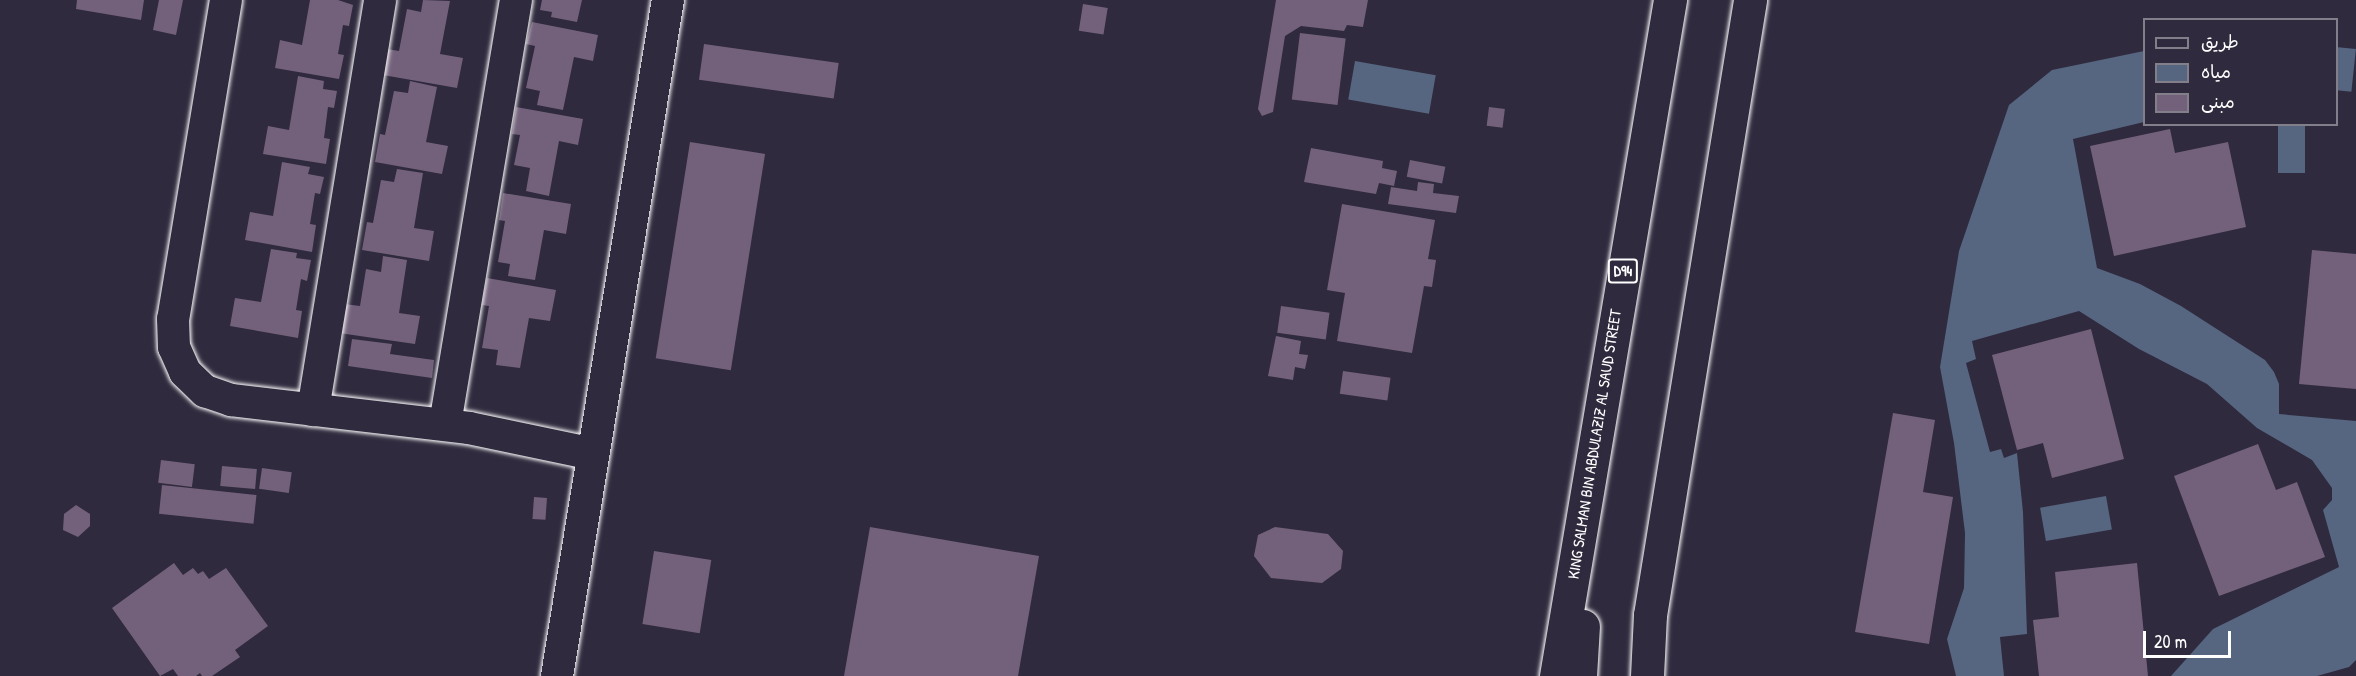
<!DOCTYPE html>
<meta charset="utf-8">
<style>
body{margin:0}
#map{position:relative;width:2356px;height:676px;overflow:hidden;background:#2f2a3d;font-family:"Patrick Hand","Playpen Sans Arabic",sans-serif}
div>[style]{position:absolute}
[style*='--x']{left:calc(var(--x)*1px);top:calc(var(--y)*1px);width:calc(var(--w)*1px);rotate:calc(var(--a)*1deg)}
.water>*{inset:0;background:#566580;transform-origin:0 0}
.building>*{inset:0;background:#73617b;transform-origin:0 0}
.roads{filter:drop-shadow(0 0 2px #fff) drop-shadow(0 0 2px #fff)}
.minor>*{height:32px;margin:-16px;padding:0 16px;transform-origin:16px;border-radius:16px;background:#2f2a3d}
.primary>*{height:33px;margin:-16.5px;padding:0 16.5px;transform-origin:16.5px;border-radius:16.5px;background:#2f2a3d}
span{translate:-50% -50%;white-space:nowrap;text-align:center;line-height:1.15;-webkit-text-stroke:6px #2f2a3d;paint-order:stroke}
.shield-label span{padding:2px 4px;background:#2f2a3d;border:2px solid;border-radius:4px;-webkit-text-stroke-width:0}
.shield-label{font-size:15px;color:#fff;font-weight:700}
.street-label{font-size:16px;color:#fff}
.legend{position:absolute;left:2143px;top:18px;width:195px;height:108px;box-sizing:border-box;background:#2f2a3d;border:2px solid #827f8b;margin:0;padding:8px 10px;list-style:none;font-size:18px;color:#fff}
.legend li{display:flex;align-items:center;gap:12px;height:30px}
.legend b{width:30px;border:2px solid #827f8b}
.scale{position:absolute;left:2143px;top:631px;width:88px;height:27px;box-sizing:border-box;border:3px solid #fff;border-top:0;padding-left:8px;font-size:18px;line-height:21px;white-space:nowrap;color:#fff;-webkit-text-stroke:4px #2f2a3d;paint-order:stroke}
</style>
<div id="map">
<div class="water">
<div style="left:2336px;top:47px;width:20px;height:43px;rotate:6deg"></div>
<div style="clip-path:polygon(2144px 51px,2144px 122px,2073px 139px,2097px 268px,2140px 284px,2181px 306px,2265px 360px,2274px 372px,2279px 384px,2279px 414px,2356px 421px,2356px 660px,2349px 667px,2317px 676px,2171px 676px,2213px 629px,2339px 567px,2323px 510px,2332px 500px,2332px 488px,2312px 460px,2257px 428px,2207px 384px,2139px 349px,2079px 311px,1972px 341px,1976px 359px,1966px 363px,1990px 452px,2001px 449px,2004px 458px,2017px 453px,2023px 512px,2027px 634px,2000px 637px,2004px 676px,1956px 676px,1947px 639px,1964px 588px,1965px 533px,1954px 443px,1940px 367px,1959px 251px,2009px 105px,2052px 70px)"></div>
<div style="left:1355px;top:61px;width:82px;height:39px;rotate:10deg"></div>
<div style="left:2278px;top:125px;width:27px;height:48px"></div>
<div style="left:2106px;top:496px;width:34px;height:67px;rotate:80deg"></div>
</div>
<div class="building">
<div style="clip-path:polygon(77px 0,144px 0,141px 20px,76px 9px)"></div>
<div style="clip-path:polygon(159px 0,183px 0,176px 35px,153px 30px)"></div>
<div style="clip-path:polygon(310px 0,338px 0,353px 5px,349px 26px,343px 25px,338px 54px,344px 55px,339px 79px,275px 68px,280px 40px,302px 45px)"></div>
<div style="clip-path:polygon(423px 0,450px 1px,440px 54px,463px 58px,457px 88px,383px 75px,387px 49px,399px 51px,407px 9px,421px 12px)"></div>
<div style="clip-path:polygon(542px 0,582px 0,577px 22px,551px 17px,552px 12px,540px 10px)"></div>
<div style="clip-path:polygon(1276px 0,1368px 0,1363px 27px,1347px 25px,1344px 31px,1301px 26px,1285px 36px,1273px 112px,1262px 116px,1258px 109px)"></div>
<div style="left:1083px;top:4px;width:25px;height:27px;rotate:9deg"></div>
<div style="clip-path:polygon(532px 22px,598px 35px,593px 61px,574px 57px,563px 110px,537px 105px,540px 91px,526px 88px,535px 46px,526px 44px)"></div>
<div style="left:1300px;top:33px;width:46px;height:67px;rotate:7deg"></div>
<div style="left:704px;top:44px;width:136px;height:36px;rotate:8deg"></div>
<div style="clip-path:polygon(298px 76px,324px 81px,323px 89px,337px 91px,334px 108px,328px 107px,324px 138px,330px 139px,326px 164px,263px 154px,268px 126px,289px 130px)"></div>
<div style="clip-path:polygon(410px 81px,437px 87px,426px 142px,448px 146px,442px 174px,375px 162px,380px 134px,385px 135px,394px 91px,408px 93px)"></div>
<div style="clip-path:polygon(516px 107px,583px 119px,578px 145px,559px 141px,549px 196px,526px 191px,530px 168px,514px 165px,520px 135px,512px 134px)"></div>
<div style="left:1489px;top:107px;width:16px;height:19px;rotate:7deg"></div>
<div style="clip-path:polygon(2170px 129px,2175px 153px,2228px 142px,2246px 227px,2114px 256px,2090px 146px)"></div>
<div style="left:690px;top:142px;width:76px;height:219px;rotate:9deg"></div>
<div style="clip-path:polygon(1311px 148px,1383px 161px,1382px 168px,1397px 171px,1394px 186px,1379px 183px,1376px 194px,1304px 182px)"></div>
<div style="left:1410px;top:160px;width:36px;height:17px;rotate:11deg"></div>
<div style="clip-path:polygon(282px 162px,310px 167px,308px 174px,324px 177px,320px 194px,315px 193px,310px 224px,316px 225px,312px 252px,245px 240px,250px 212px,273px 216px)"></div>
<div style="clip-path:polygon(397px 169px,423px 173px,414px 228px,434px 231px,429px 261px,362px 250px,367px 222px,373px 223px,381px 180px,394px 182px)"></div>
<div style="clip-path:polygon(1418px 182px,1434px 184px,1433px 193px,1459px 196px,1456px 213px,1388px 204px,1391px 187px,1417px 191px)"></div>
<div style="clip-path:polygon(503px 193px,571px 204px,566px 234px,544px 230px,535px 280px,508px 276px,510px 264px,498px 262px,505px 221px,499px 220px)"></div>
<div style="clip-path:polygon(1342px 204px,1435px 220px,1428px 259px,1436px 260px,1432px 287px,1424px 286px,1412px 353px,1337px 341px,1345px 293px,1327px 290px)"></div>
<div style="clip-path:polygon(271px 249px,297px 253px,296px 258px,311px 260px,307px 281px,301px 279px,296px 310px,302px 311px,298px 338px,230px 326px,235px 298px,261px 302px)"></div>
<div style="clip-path:polygon(2312px 250px,2356px 254px,2356px 389px,2299px 384px)"></div>
<div style="clip-path:polygon(383px 256px,407px 260px,399px 313px,420px 316px,415px 344px,339px 333px,344px 304px,360px 306px,366px 269px,381px 272px)"></div>
<div style="clip-path:polygon(487px 278px,556px 290px,550px 321px,529px 318px,520px 368px,496px 365px,498px 350px,482px 348px,489px 306px,482px 305px)"></div>
<div style="left:1281px;top:306px;width:49px;height:27px;rotate:8deg"></div>
<div style="clip-path:polygon(2091px 329px,2124px 459px,2052px 478px,2043px 443px,2017px 450px,1992px 355px)"></div>
<div style="clip-path:polygon(1276px 336px,1301px 341px,1299px 354px,1308px 355px,1305px 369px,1295px 367px,1293px 380px,1268px 376px)"></div>
<div style="clip-path:polygon(352px 339px,392px 344px,390px 354px,434px 360px,432px 378px,348px 366px)"></div>
<div style="left:1343px;top:371px;width:48px;height:23px;rotate:8deg"></div>
<div style="clip-path:polygon(1893px 413px,1935px 420px,1923px 492px,1953px 497px,1929px 644px,1855px 632px)"></div>
<div style="clip-path:polygon(2258px 444px,2276px 490px,2297px 482px,2325px 557px,2219px 596px,2174px 476px)"></div>
<div style="left:161px;top:460px;width:34px;height:23px;rotate:7deg"></div>
<div style="left:222px;top:466px;width:35px;height:20px;rotate:5deg"></div>
<div style="left:262px;top:468px;width:30px;height:21px;rotate:8deg"></div>
<div style="left:162px;top:485px;width:95px;height:29px;rotate:6deg"></div>
<div style="left:534px;top:497px;width:13px;height:22px;rotate:4deg"></div>
<div style="clip-path:polygon(76px 505px,90px 514px,90px 526px,78px 537px,63px 530px,64px 514px)"></div>
<div style="clip-path:polygon(870px 527px,1039px 556px,1018px 676px,844px 676px)"></div>
<div style="clip-path:polygon(1275px 527px,1328px 534px,1343px 551px,1341px 569px,1322px 583px,1271px 578px,1254px 556px,1258px 535px)"></div>
<div style="left:654px;top:551px;width:58px;height:74px;rotate:9deg"></div>
<div style="clip-path:polygon(174px 563px,183px 575px,193px 568px,198px 574px,203px 571px,209px 579px,226px 568px,268px 626px,235px 650px,240px 657px,212px 676px,202px 676px,200px 673px,196px 676px,178px 676px,173px 669px,160px 676px,112px 608px)"></div>
<div style="clip-path:polygon(2137px 563px,2148px 676px,2039px 676px,2033px 620px,2059px 617px,2055px 572px)"></div>
</div>
<div class="roads">
<div class="minor">
<div style="--x:226;--y:0;--w:323;--a:99.4"></div>
<div style="--x:173;--y:319;--w:28;--a:88"></div>
<div style="--x:174;--y:347;--w:27;--a:66"></div>
<div style="--x:185;--y:372;--w:28;--a:44"></div>
<div style="--x:205;--y:391;--w:28;--a:19"></div>
<div style="--x:231;--y:400;--w:240;--a:6.7"></div>
<div style="--x:469;--y:428;--w:127;--a:11.8"></div>
<div style="--x:313;--y:410;--w:415;--a:-80.7"></div>
<div style="--x:445;--y:424;--w:430;--a:-80.5"></div>
<div style="--x:557;--y:676;--w:685;--a:-80.68"></div>
</div>
<div class="primary">
<div style="--x:1556;--y:676;--w:686;--a:-80.43"></div>
<div style="--x:1580;--y:676;--w:50;--a:-86.6"></div>
<div style="--x:1647;--y:676;--w:61;--a:-87.2"></div>
<div style="--x:1650;--y:615;--w:623;--a:-80.76"></div>
</div>
</div>
<div class="shield-label">
<span style="left:1623px;top:271px">D94</span>
</div>
<div class="street-label">
<span style="left:1594px;top:444px;rotate:-81deg">KING SALMAN BIN ABDULAZIZ AL SAUD STREET</span>
</div>
<ul class="legend">
<li><b style="height:8px;background:#2f2a3d"></b>طريق</li>
<li><b style="height:16px;background:#566580"></b>مياه</li>
<li><b style="height:16px;background:#73617b"></b>مبنى</li>
</ul>
<div class="scale">20 m</div>
</div>
